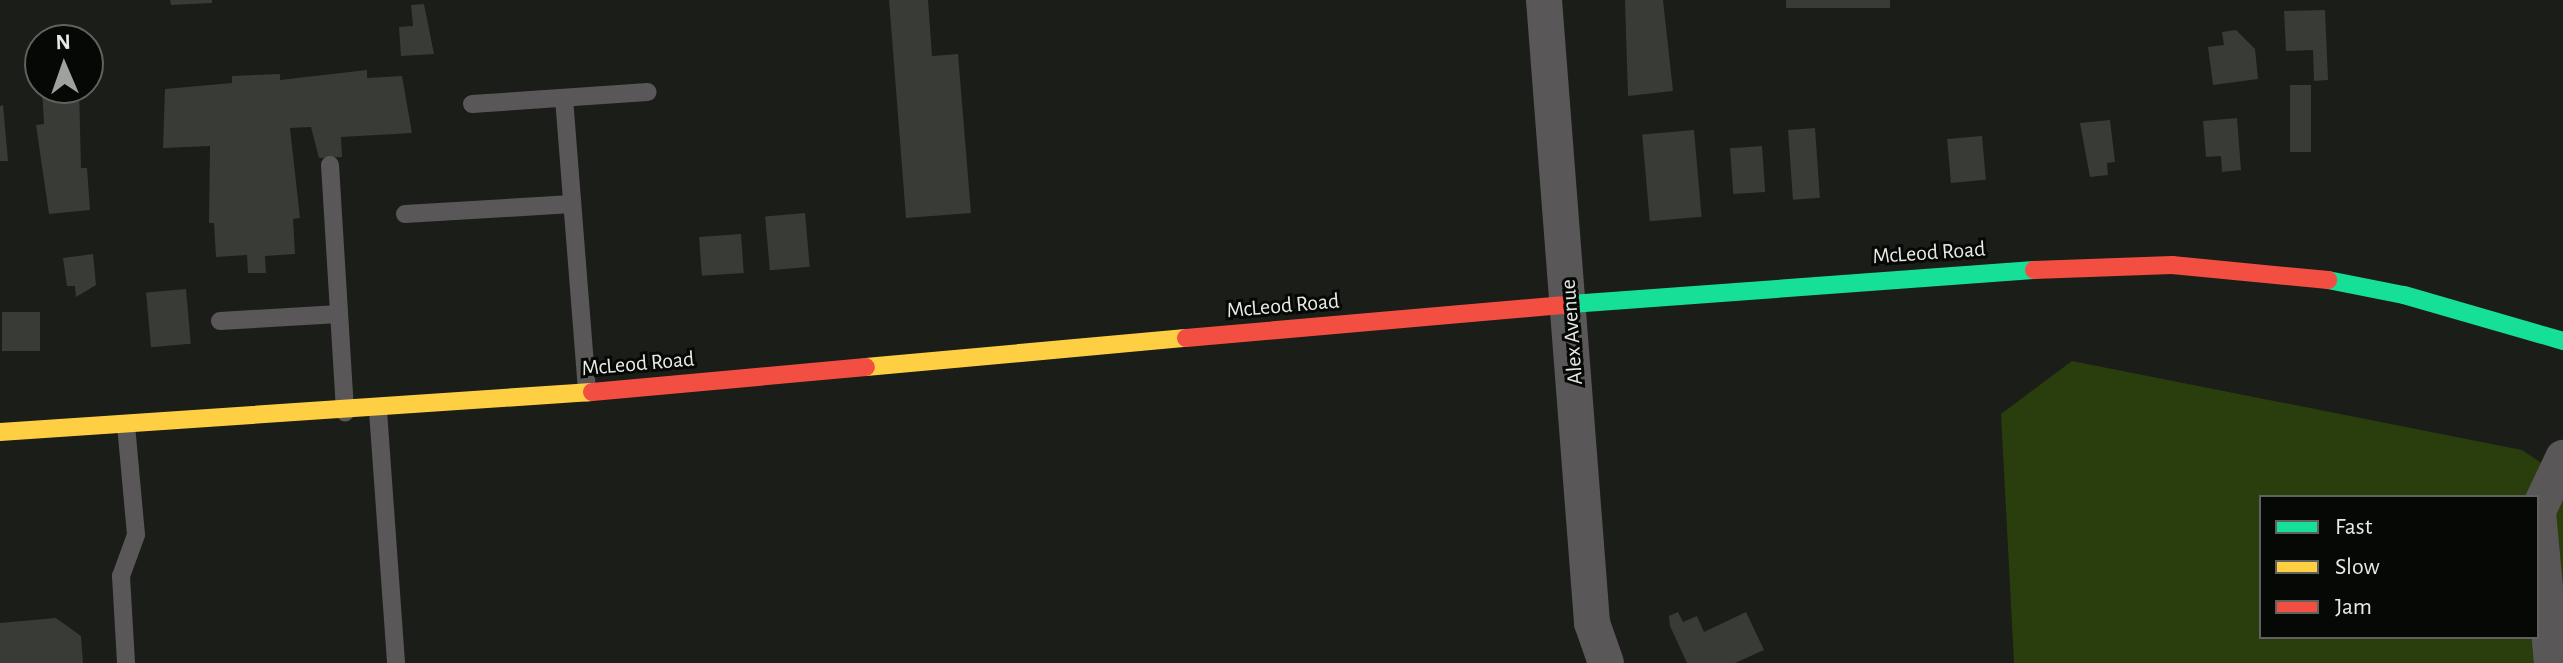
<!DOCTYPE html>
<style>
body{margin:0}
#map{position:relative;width:2563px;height:663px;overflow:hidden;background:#1a1d18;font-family:"Alegreya Sans",sans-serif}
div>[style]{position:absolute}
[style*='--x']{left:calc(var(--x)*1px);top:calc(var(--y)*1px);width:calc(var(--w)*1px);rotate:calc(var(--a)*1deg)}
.green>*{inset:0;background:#293d0d}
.building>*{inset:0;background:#393b37;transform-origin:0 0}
.lane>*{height:18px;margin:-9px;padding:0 9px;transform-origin:9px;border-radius:9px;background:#595757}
.street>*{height:36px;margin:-18px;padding:0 18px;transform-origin:18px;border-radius:18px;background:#595757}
.fast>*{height:18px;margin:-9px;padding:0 9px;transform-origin:9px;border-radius:9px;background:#16e098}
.slow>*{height:18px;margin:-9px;padding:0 9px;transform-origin:9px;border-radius:9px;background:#ffcf43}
.jam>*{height:18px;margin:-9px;padding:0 9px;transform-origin:9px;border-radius:9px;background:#f24e42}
span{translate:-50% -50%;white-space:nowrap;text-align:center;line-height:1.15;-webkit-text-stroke:6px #060805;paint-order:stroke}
.street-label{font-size:22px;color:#e6eae3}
.legend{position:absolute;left:2259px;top:495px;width:280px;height:144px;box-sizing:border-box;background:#060805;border:2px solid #60625e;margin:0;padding:10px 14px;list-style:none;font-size:24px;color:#e6eae3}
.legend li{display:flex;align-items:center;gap:16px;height:40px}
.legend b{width:40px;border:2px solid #60625e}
.north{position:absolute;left:24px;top:24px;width:80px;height:80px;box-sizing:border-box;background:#060805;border:2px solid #60625e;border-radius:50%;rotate:358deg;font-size:22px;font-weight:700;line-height:32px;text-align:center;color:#e6eae3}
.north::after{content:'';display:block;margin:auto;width:28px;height:36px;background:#9fa29c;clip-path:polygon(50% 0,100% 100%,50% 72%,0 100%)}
</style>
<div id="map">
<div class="green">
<div style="clip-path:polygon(evenodd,2072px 361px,2522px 450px,2563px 477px,2563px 663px,2014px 663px,2001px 414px,2072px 361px,2261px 497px,2537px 497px,2537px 637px,2261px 637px,2261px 497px)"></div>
</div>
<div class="building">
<div style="clip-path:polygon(170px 0,212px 0,212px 3px,171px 5px)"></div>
<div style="clip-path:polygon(889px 0,928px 0,932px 56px,958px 54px,971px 213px,906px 218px)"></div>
<div style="clip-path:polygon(1625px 0,1663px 0,1673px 91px,1628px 96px)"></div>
<div style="left:1786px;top:0;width:104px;height:8px"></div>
<div style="clip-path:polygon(424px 4px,434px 54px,401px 56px,399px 27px,413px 26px,411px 5px)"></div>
<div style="clip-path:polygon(2325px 10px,2328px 80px,2314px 81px,2313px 50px,2286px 51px,2284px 11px)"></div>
<div style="clip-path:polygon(2236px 30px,2255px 49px,2258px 79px,2213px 85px,2208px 47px,2224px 45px,2222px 32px)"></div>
<div style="clip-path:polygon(367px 70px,367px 78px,402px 76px,412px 133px,341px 137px,342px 157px,319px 158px,311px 127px,290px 128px,300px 218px,293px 219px,295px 254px,265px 256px,266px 273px,248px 273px,247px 255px,216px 257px,214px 223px,209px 223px,210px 146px,163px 148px,165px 89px,232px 83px,232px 76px,280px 74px,280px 80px)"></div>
<div style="left:2290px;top:85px;width:21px;height:67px"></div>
<div style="clip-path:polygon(42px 88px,79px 88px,81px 168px,87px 168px,90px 210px,49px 214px,36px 125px,44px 124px)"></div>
<div style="clip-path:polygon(3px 105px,8px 161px,0 161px,0 106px)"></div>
<div style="clip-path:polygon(2237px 118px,2241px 170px,2222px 172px,2221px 156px,2206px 157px,2203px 121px)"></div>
<div style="clip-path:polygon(2110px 120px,2115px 162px,2107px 163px,2108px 175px,2090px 177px,2080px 123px)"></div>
<div style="left:1815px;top:128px;width:70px;height:27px;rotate:86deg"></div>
<div style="left:1694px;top:130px;width:87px;height:52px;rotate:85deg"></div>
<div style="left:1982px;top:136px;width:44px;height:35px;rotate:85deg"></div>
<div style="left:1762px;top:146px;width:46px;height:32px;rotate:86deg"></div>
<div style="left:805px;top:213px;width:54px;height:40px;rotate:85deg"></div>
<div style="left:741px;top:234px;width:39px;height:42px;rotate:86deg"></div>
<div style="clip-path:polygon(93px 254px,96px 285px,76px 297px,75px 286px,67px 286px,63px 258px)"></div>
<div style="left:186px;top:289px;width:55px;height:40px;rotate:85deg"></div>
<div style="left:2px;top:312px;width:38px;height:39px"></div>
<div style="clip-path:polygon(1678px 612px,1683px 622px,1697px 616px,1704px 632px,1746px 612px,1764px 650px,1735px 663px,1687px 663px,1670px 626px,1669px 616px)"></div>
<div style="clip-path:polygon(56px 618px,81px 636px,83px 663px,0 663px,0 623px)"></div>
</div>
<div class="lane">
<div style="--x:564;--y:98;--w:296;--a:85.5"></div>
<div style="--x:472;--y:104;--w:176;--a:-3.9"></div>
<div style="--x:330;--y:165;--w:248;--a:86.5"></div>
<div style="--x:405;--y:214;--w:167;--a:-3.4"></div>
<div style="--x:220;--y:321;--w:119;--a:-3.4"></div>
<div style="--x:378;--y:411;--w:253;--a:85.9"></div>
<div style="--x:126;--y:425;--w:110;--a:84.8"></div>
<div style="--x:136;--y:535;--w:44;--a:110.1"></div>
<div style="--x:121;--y:576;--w:87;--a:86.7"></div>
</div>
<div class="street">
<div style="--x:1544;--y:0;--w:625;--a:85.59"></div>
<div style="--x:1592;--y:623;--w:42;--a:70.7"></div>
<div style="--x:2552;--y:663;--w:153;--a:-95.3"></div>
<div style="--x:2538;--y:511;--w:59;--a:-64.7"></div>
</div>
<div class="fast">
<div style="--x:2328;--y:280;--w:77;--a:11.2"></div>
<div style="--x:2404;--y:295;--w:166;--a:16.1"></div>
<div style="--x:1571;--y:304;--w:464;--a:-4.2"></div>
</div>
<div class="slow">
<div style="--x:866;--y:367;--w:321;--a:-5.2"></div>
<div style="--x:0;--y:432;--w:593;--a:-3.87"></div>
</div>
<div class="jam">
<div style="--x:2034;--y:270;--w:138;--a:-2.1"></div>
<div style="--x:2172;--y:265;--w:157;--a:5.5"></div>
<div style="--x:1186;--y:338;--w:386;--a:-5"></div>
<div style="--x:592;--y:392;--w:275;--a:-5.2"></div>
</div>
<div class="street-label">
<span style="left:1929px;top:253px;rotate:-4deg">McLeod Road</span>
<span style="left:1283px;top:306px;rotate:-5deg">McLeod Road</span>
<span style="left:1572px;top:332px;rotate:-94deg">Alex Avenue</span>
<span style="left:638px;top:364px;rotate:-5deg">McLeod Road</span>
</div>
<ul class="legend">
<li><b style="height:10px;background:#16e098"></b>Fast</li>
<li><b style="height:10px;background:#ffcf43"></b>Slow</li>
<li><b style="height:10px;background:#f24e42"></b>Jam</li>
</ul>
<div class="north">N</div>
</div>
